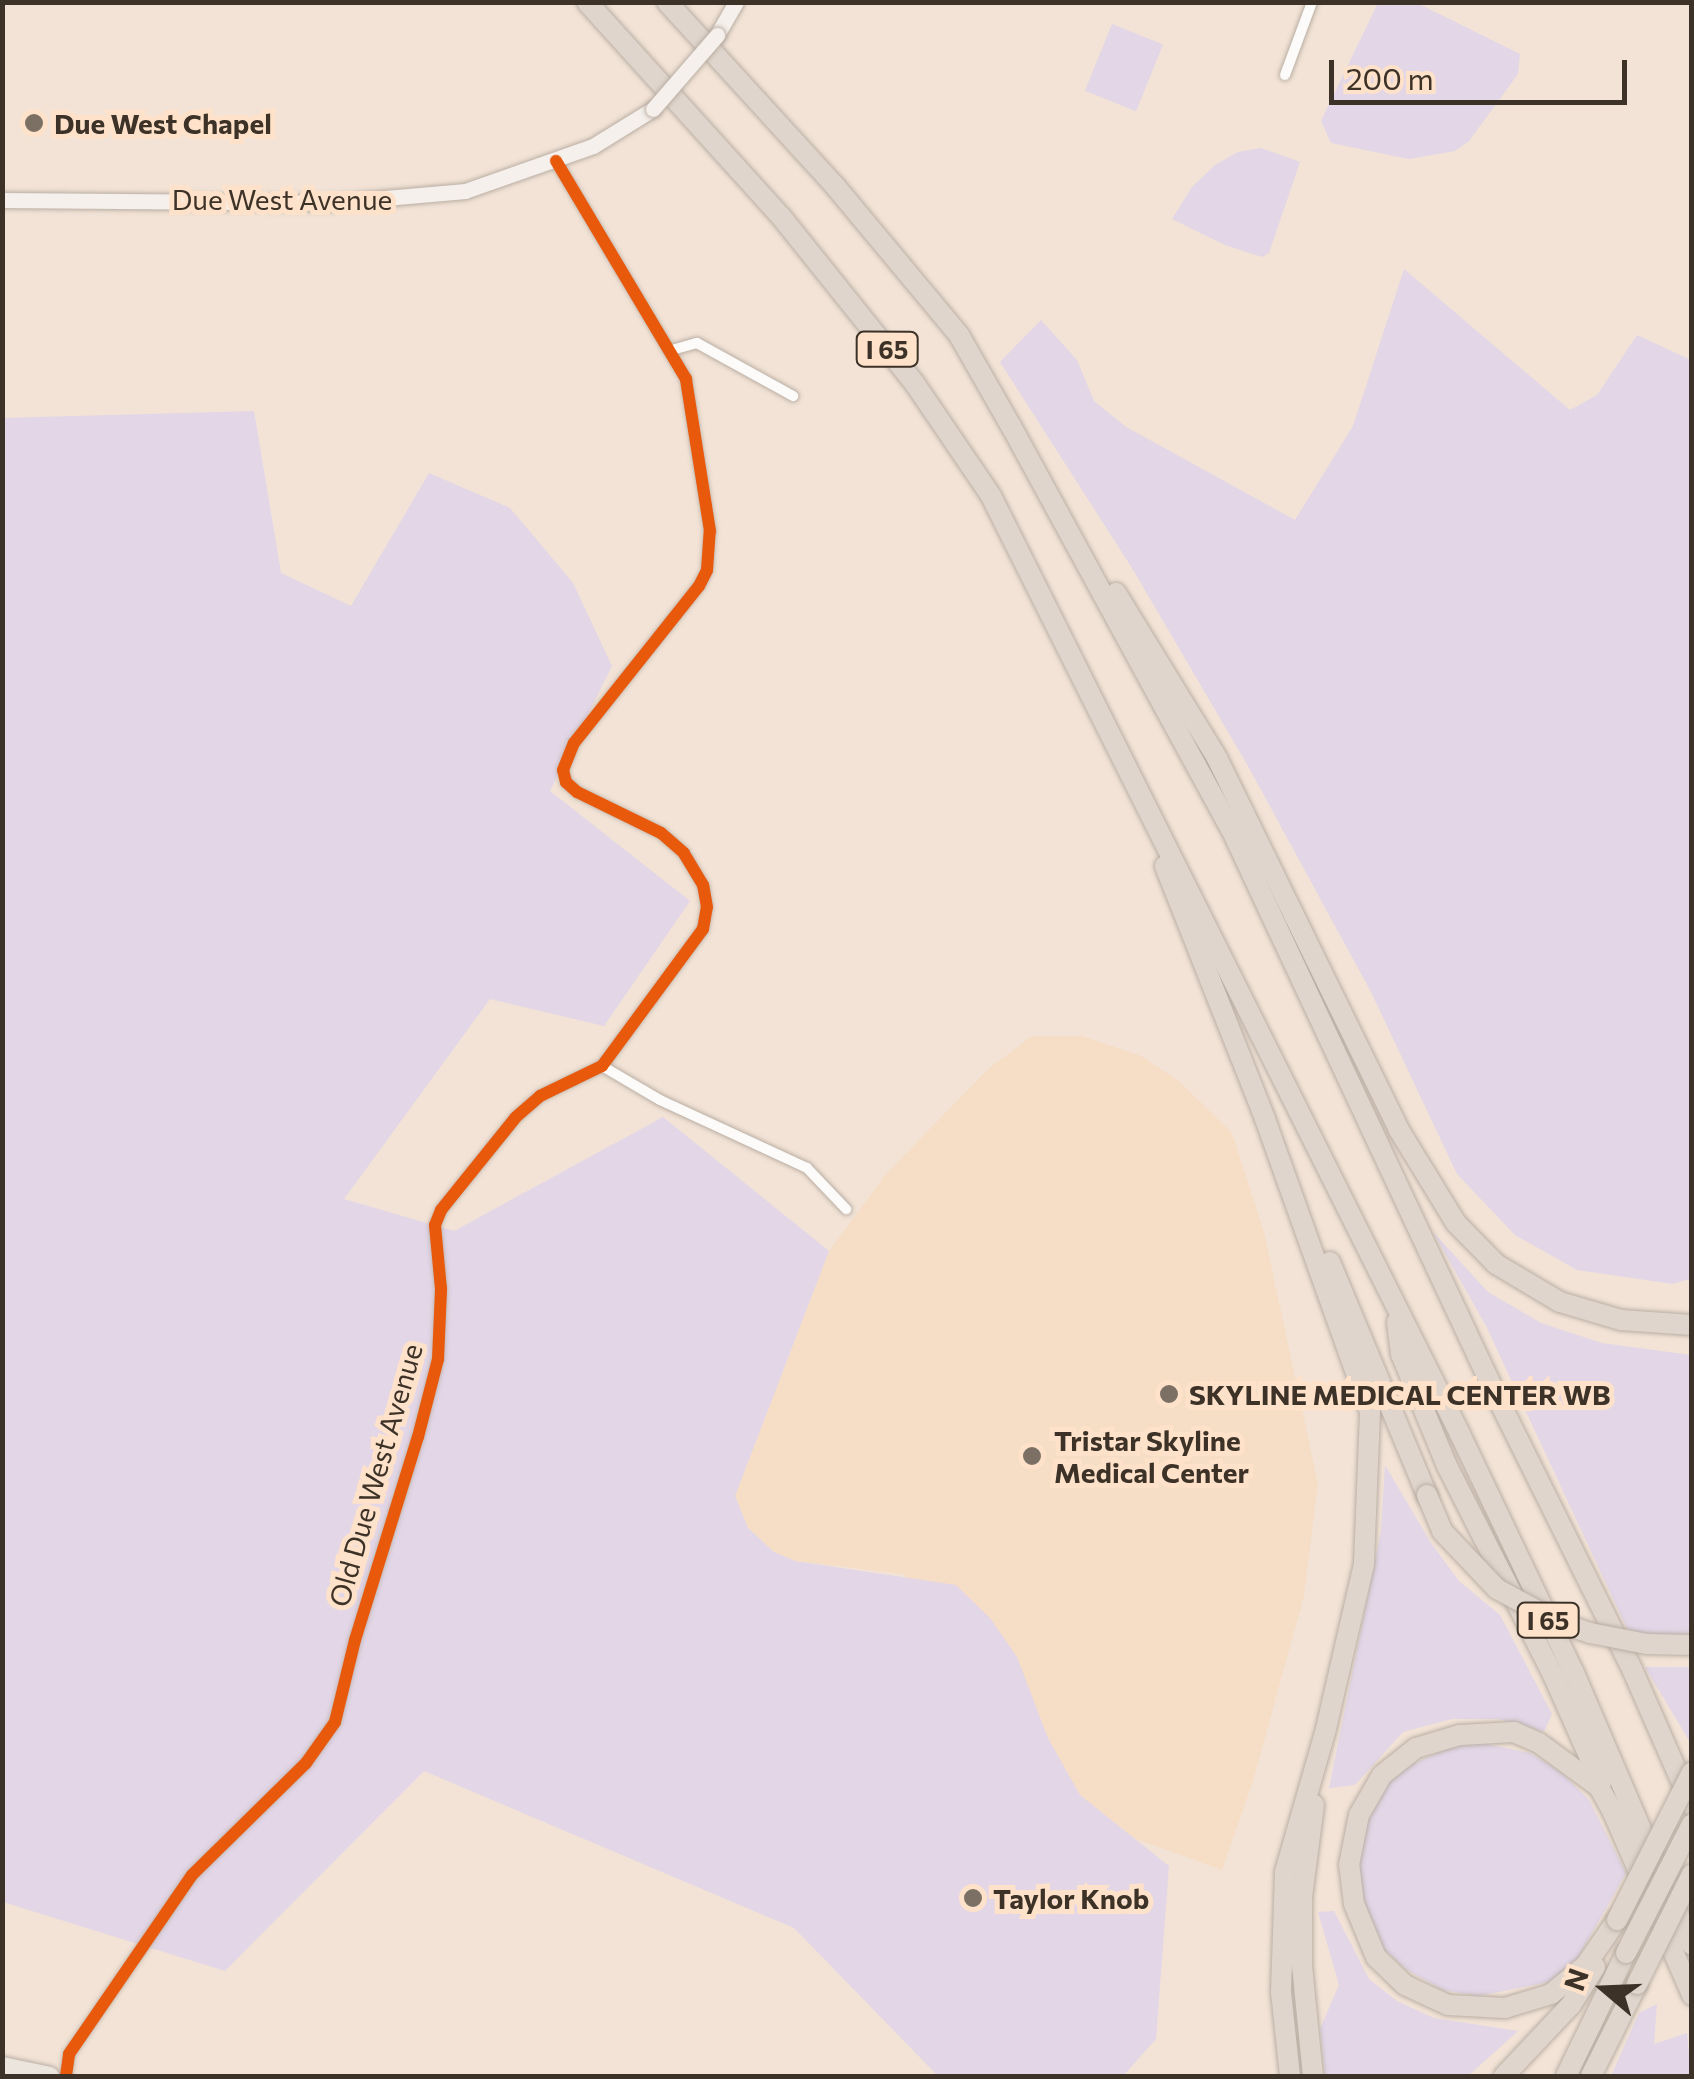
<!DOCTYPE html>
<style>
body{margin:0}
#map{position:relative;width:1694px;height:2079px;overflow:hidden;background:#f2e3d6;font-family:Commissioner,sans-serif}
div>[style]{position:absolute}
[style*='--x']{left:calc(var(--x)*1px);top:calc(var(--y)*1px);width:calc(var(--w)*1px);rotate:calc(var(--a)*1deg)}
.built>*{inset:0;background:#f6ddc6}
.green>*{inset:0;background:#e2d6e7;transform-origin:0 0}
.roads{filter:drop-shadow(0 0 2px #baaea4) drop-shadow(0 0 2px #baaea4)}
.street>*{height:10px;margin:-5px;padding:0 5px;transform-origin:5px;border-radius:5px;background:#fdfbf9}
.secondary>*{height:15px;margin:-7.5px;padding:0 7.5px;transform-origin:7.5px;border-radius:7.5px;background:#f5f0eb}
.primary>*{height:18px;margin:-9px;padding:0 9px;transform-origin:9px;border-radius:9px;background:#ece5de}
.highway>*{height:20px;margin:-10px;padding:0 10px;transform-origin:10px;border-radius:10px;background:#dfd5cc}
.bridges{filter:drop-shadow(0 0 2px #baaea4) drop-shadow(0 0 2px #baaea4)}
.secondary-bridge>*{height:15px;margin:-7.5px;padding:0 7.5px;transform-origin:7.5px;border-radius:7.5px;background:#f5f0eb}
.highway-bridge>*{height:20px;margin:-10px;padding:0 10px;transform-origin:10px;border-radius:10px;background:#dfd5cc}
.cycleway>*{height:12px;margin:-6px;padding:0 6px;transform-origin:6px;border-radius:6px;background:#e8590c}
.dots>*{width:28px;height:28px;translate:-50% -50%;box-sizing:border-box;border:5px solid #ffe2c9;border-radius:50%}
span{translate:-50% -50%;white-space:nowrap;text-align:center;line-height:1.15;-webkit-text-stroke:10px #ffe2c9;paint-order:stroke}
.shield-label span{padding:2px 8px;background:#ffe2c9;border:2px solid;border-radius:8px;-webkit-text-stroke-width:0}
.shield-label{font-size:25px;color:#3d3228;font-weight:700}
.poi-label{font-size:28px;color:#3d3228;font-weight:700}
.left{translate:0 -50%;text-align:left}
.street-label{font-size:28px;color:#3d3228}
.frame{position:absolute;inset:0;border:5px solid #3d3228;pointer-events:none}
.north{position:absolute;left:1554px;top:1939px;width:100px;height:100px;-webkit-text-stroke:8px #ffe2c9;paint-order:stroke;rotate:289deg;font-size:28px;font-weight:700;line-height:40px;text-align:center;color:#3d3228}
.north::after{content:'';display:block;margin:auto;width:35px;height:45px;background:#3d3228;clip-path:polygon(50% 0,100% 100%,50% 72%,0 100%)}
.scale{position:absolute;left:1329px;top:60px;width:298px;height:45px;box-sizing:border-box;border:5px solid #3d3228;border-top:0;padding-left:12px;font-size:30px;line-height:35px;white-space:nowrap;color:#3d3228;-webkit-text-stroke:8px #ffe2c9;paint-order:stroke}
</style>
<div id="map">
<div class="built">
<div style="clip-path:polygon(1032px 1036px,1082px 1036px,1141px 1056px,1180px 1082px,1232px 1133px,1264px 1232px,1318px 1484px,1304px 1596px,1253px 1781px,1222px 1870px,1134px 1838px,1080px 1796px,1048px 1738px,903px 1574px,795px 1561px,774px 1552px,748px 1528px,735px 1495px,829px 1251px,886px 1174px,988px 1069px)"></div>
</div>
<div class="green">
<div style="clip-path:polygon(1378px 3px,1417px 3px,1520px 54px,1518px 74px,1469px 141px,1455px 151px,1409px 159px,1331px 143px,1321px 121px)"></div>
<div style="left:1112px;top:24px;width:55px;height:72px;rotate:22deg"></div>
<div style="clip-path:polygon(1261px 148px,1300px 162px,1269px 253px,1262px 257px,1225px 245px,1172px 219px,1192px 187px,1215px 165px,1238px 152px)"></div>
<div style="clip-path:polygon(1404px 269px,1570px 410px,1597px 395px,1637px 335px,1691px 360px,1692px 1278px,1673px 1284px,1577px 1270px,1515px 1235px,1457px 1174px,1371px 992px,1248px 766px,1132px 568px,1000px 362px,1041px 320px,1077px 360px,1094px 401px,1126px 427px,1295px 520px,1353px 426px)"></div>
<div style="clip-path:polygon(254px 411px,281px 573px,351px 606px,429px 473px,510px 508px,573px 583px,612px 666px,550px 791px,690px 901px,604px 1026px,490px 999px,344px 1199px,454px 1231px,663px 1117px,829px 1251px,735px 1496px,748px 1528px,774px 1552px,795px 1561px,956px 1585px,990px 1618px,1017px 1657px,1048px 1738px,1080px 1795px,1169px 1866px,1156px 2039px,1123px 2076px,938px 2076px,794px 1928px,424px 1771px,225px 1971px,3px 1902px,2px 418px)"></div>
<div style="clip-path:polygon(1433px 1232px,1488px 1292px,1541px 1323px,1602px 1343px,1691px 1355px,1691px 1639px,1631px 1637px,1486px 1326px)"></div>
<div style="clip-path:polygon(1385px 1465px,1431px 1543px,1459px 1581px,1500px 1615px,1552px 1714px,1544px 1732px,1498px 1719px,1452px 1719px,1403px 1732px,1355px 1785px,1329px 1788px,1381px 1531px)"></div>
<div style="clip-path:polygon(1645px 1667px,1691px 1667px,1691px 1744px)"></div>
<div style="clip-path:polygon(1487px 1744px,1530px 1753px,1561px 1772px,1589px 1800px,1626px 1873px,1574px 1965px,1554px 1981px,1478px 1996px,1443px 1990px,1407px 1970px,1380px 1946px,1363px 1920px,1355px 1875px,1367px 1811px,1385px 1784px,1413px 1764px,1452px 1746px)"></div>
<div style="clip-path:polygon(1334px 1911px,1369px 1979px,1397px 2001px,1434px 2018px,1518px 2031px,1468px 2076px,1325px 2076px,1320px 2029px,1339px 1985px,1318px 1912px)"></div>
<div style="clip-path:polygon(1657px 2004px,1654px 2044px,1687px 2033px,1691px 2076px,1611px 2076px,1639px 2013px)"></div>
</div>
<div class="roads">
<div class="street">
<div style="--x:1285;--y:75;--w:78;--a:-69.7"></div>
<div style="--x:672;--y:350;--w:26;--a:-16"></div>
<div style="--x:697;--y:343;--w:110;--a:28.9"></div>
<div style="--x:602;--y:1066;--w:67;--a:30.4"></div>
<div style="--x:660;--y:1100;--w:162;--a:24.8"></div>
<div style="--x:807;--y:1168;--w:57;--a:46.4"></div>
<div style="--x:66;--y:2076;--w:22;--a:-82"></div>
<div style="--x:69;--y:2054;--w:217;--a:-55.5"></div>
<div style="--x:192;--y:1875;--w:160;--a:-44.5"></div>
<div style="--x:306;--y:1763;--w:50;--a:-54.7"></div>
<div style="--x:335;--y:1722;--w:84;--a:-76.3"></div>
<div style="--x:355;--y:1640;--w:213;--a:-72.8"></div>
<div style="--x:418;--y:1437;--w:81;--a:-75.6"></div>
<div style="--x:438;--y:1359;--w:70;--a:-87.5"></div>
<div style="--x:441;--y:1289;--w:64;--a:-95.4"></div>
<div style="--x:435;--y:1225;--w:16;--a:-68"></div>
<div style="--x:441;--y:1210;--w:119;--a:-51.1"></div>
<div style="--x:516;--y:1117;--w:32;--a:-41"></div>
<div style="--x:540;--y:1096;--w:69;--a:-25.8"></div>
<div style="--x:602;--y:1066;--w:170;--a:-53.6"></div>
<div style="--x:703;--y:929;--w:22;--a:-80"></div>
<div style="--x:707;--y:907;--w:22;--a:-100"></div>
<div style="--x:703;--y:885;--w:37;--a:-121"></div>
<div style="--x:684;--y:853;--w:30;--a:-139"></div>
<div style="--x:661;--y:833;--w:93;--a:-154"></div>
<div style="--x:577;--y:792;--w:15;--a:-138"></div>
<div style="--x:566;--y:782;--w:12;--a:-104"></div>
<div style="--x:563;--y:770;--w:29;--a:-68"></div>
<div style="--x:574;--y:743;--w:201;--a:-51.5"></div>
<div style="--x:699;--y:586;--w:18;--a:-63"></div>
<div style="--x:707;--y:570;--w:39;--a:-86"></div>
<div style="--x:710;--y:531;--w:154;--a:-99"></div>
<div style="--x:686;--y:379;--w:254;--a:-120.8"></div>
</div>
<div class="secondary">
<div style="--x:717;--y:35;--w:38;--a:-60"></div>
<div style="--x:2;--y:200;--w:326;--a:0.5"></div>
<div style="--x:328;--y:203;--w:138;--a:-5"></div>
<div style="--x:465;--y:191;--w:136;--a:-19.4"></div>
<div style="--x:593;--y:146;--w:70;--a:-31.7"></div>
</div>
<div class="primary">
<div style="--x:2;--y:2066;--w:49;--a:11.8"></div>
</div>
<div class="highway">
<div style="--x:587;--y:2;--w:292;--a:47.9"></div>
<div style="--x:783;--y:219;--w:211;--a:51.3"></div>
<div style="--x:915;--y:384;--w:135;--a:55.8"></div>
<div style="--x:991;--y:496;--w:1049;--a:63.43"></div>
<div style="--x:1460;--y:1434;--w:265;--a:64.5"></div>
<div style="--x:1574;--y:1673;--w:206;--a:66.8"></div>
<div style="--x:667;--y:2;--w:249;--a:47.6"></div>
<div style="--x:835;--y:186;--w:194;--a:50.2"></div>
<div style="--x:959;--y:335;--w:105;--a:60.3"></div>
<div style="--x:1011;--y:426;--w:459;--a:61.4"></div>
<div style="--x:1231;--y:829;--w:620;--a:64.92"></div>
<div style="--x:1494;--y:1391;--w:310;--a:63.6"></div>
<div style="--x:1632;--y:1669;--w:150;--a:66.3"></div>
<div style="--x:1116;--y:593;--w:193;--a:58.5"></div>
<div style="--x:1217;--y:758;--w:414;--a:63.9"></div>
<div style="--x:1399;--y:1130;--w:109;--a:58.5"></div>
<div style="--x:1456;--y:1223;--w:57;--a:45.7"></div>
<div style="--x:1496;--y:1264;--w:74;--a:30.7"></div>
<div style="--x:1560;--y:1302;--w:64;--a:16.4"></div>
<div style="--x:1621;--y:1320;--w:71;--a:4"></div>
<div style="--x:1165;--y:866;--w:272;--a:68.4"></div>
<div style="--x:1265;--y:1119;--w:312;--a:70.3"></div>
<div style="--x:1370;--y:1413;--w:151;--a:92.3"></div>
<div style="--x:1364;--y:1564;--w:169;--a:103"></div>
<div style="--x:1326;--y:1729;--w:149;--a:106"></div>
<div style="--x:1285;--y:1872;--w:120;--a:91.9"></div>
<div style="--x:1281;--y:1992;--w:84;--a:83.9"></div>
<div style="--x:1330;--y:1262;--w:252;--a:67.4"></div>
<div style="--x:1397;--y:1322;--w:32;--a:83"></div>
<div style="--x:1401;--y:1354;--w:121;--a:67.7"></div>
<div style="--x:1447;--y:1466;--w:237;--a:63.1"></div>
<div style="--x:1554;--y:1677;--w:116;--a:66.1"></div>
<div style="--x:1612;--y:1810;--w:202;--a:66.6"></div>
<div style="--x:1671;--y:1898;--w:51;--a:65.9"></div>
<div style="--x:1617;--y:1920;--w:55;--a:124.6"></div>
<div style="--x:1586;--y:1965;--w:45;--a:140.4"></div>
<div style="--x:1551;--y:1994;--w:48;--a:163.1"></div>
<div style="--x:1505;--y:2008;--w:57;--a:-177"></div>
<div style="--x:1448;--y:2005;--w:47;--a:-155.1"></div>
<div style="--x:1405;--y:1985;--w:40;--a:-136"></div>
<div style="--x:1376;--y:1957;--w:57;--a:-112.5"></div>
<div style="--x:1354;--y:1904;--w:39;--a:-97"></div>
<div style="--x:1349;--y:1865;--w:51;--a:-78.7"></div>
<div style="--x:1359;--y:1815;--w:46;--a:-60.1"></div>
<div style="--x:1382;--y:1775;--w:43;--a:-38.5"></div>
<div style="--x:1416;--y:1748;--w:46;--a:-16.5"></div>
<div style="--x:1460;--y:1735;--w:54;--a:-3.2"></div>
<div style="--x:1514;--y:1732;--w:27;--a:24"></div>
<div style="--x:1539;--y:1743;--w:74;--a:36.3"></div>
<div style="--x:1599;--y:1787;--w:39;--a:61"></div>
<div style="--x:1313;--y:2076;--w:111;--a:-95.7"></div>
<div style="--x:1302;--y:1966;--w:69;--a:-90"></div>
<div style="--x:1302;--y:1897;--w:93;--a:-82.6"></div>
<div style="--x:1504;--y:2076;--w:98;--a:-46.7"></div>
<div style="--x:1571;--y:2005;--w:45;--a:-57.7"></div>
<div style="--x:1566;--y:2076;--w:137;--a:-64"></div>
<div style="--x:1591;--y:2076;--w:103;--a:-63.4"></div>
</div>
</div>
<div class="bridges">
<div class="secondary-bridge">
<div style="--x:653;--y:109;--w:98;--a:-49.1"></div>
</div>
<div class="highway-bridge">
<div style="--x:1427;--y:1495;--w:39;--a:67"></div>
<div style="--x:1442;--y:1531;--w:80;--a:46.5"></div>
<div style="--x:1497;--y:1589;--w:69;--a:28.4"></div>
<div style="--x:1558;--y:1622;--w:34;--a:19"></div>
<div style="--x:1590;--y:1633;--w:58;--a:10.9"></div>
<div style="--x:1647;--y:1644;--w:45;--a:1.3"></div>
<div style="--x:1617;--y:1920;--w:166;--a:-63.1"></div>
<div style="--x:1626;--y:1953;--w:145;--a:-62.9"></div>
<div style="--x:1637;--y:1984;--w:123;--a:-63.4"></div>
</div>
</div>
<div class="cycleway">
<div style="--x:66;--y:2076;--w:22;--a:-82"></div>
<div style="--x:69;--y:2054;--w:217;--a:-55.5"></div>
<div style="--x:192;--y:1875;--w:160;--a:-44.5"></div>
<div style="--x:306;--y:1763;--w:50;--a:-54.7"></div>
<div style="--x:335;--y:1722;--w:84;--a:-76.3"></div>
<div style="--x:355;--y:1640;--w:213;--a:-72.8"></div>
<div style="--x:418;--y:1437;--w:81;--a:-75.6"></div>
<div style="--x:438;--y:1359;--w:70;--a:-87.5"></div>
<div style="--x:441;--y:1289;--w:64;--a:-95.4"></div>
<div style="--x:435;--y:1225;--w:16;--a:-68"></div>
<div style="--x:441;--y:1210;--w:119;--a:-51.1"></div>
<div style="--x:516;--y:1117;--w:32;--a:-41"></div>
<div style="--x:540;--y:1096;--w:69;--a:-25.8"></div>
<div style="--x:602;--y:1066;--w:170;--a:-53.6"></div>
<div style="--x:703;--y:929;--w:22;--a:-80"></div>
<div style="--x:707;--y:907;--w:22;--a:-100"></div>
<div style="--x:703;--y:885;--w:37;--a:-121"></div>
<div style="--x:684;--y:853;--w:30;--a:-139"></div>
<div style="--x:661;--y:833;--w:93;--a:-154"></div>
<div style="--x:577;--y:792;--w:15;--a:-138"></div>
<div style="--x:566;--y:782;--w:12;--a:-104"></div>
<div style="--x:563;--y:770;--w:29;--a:-68"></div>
<div style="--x:574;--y:743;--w:201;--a:-51.5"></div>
<div style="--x:699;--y:586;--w:18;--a:-63"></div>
<div style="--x:707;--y:570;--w:39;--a:-86"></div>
<div style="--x:710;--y:531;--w:154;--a:-99"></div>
<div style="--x:686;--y:379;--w:254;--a:-120.8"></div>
</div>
<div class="dots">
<div style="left:34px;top:123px;background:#7c7065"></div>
<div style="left:1169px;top:1394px;background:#7c7065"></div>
<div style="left:1032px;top:1456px;background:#7c7065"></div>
<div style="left:973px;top:1898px;background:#7c7065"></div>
</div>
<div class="shield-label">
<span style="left:887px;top:349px">I 65</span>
<span style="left:1548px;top:1620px">I 65</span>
</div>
<div class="poi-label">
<span class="left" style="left:54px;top:123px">Due West Chapel</span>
<span class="left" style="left:1189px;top:1394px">SKYLINE MEDICAL CENTER WB</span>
<span class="left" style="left:1054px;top:1456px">Tristar Skyline<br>Medical Center</span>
<span class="left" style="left:993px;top:1898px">Taylor Knob</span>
</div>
<div class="street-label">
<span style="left:282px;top:199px">Due West Avenue</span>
<span style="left:375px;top:1475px;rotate:-74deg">Old Due West Avenue</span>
</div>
<div class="frame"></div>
<div class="north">N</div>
<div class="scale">200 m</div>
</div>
